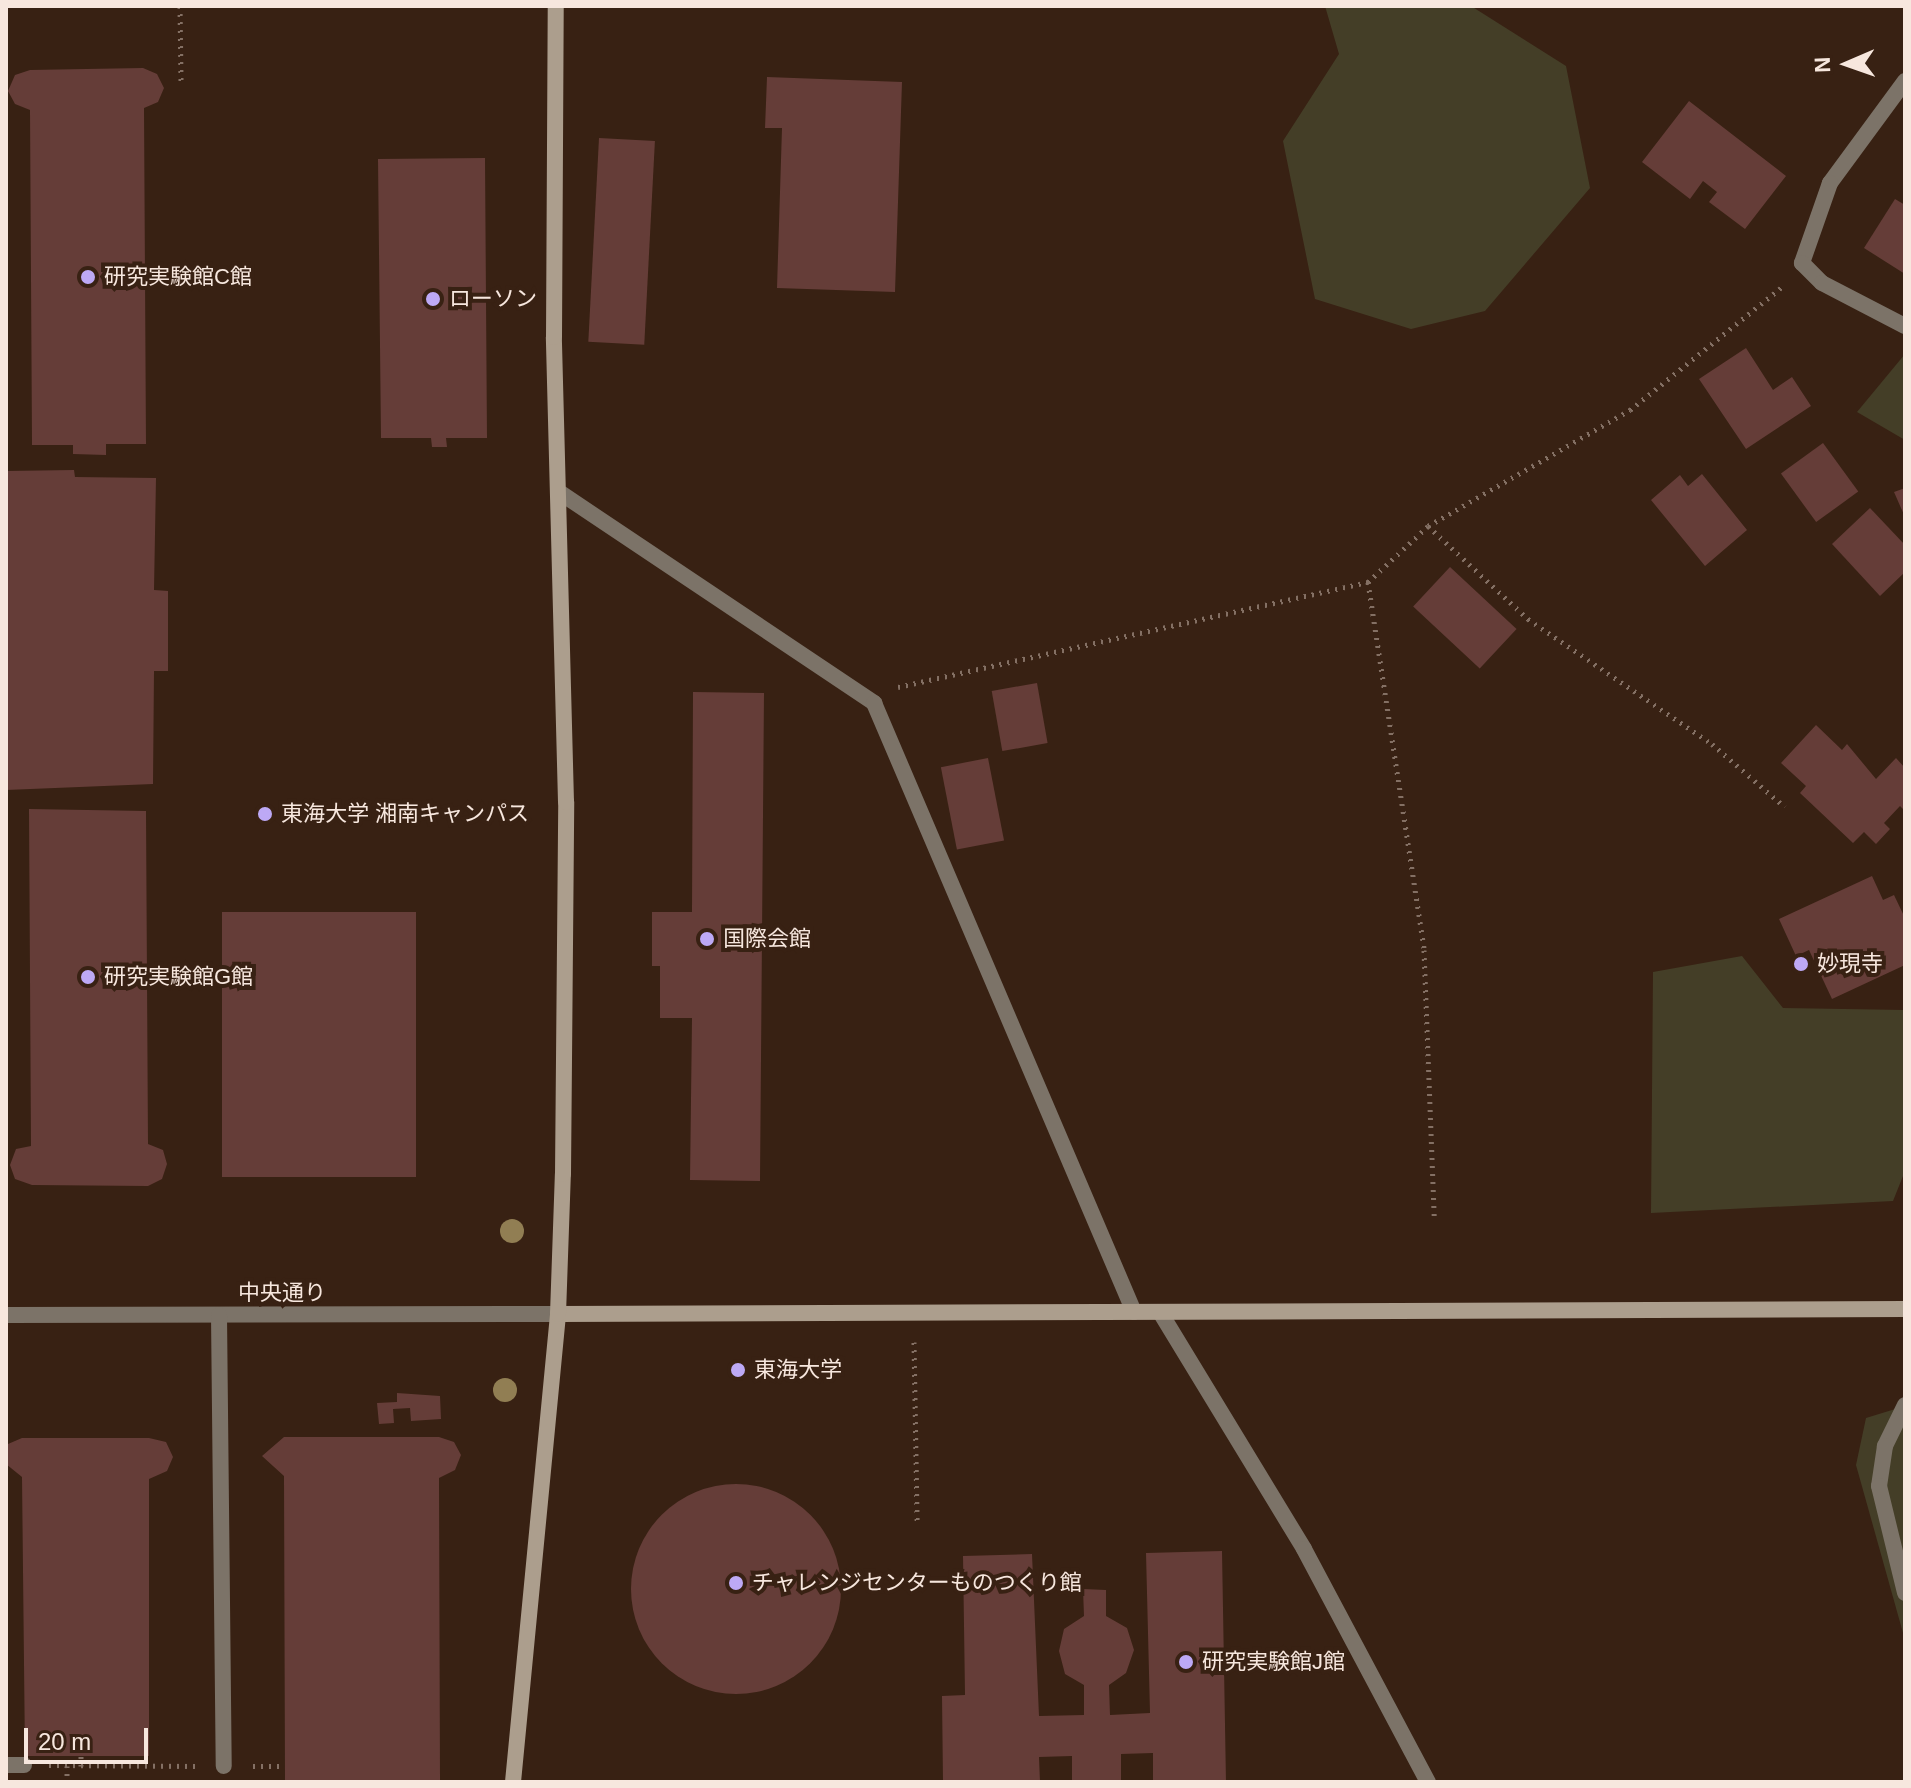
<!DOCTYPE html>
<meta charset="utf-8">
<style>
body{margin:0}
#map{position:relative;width:1911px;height:1788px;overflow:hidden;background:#382113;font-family:Helvetica,"Noto Sans JP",sans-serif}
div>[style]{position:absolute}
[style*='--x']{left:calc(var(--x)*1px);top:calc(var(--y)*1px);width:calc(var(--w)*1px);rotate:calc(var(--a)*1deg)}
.green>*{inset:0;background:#443e27}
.building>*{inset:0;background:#653d38;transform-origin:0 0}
.round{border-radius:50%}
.path>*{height:5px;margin-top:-2.5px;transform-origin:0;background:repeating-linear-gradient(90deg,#847064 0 2px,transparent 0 8px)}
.lane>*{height:16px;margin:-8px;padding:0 8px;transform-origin:8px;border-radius:8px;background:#7c7368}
.street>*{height:16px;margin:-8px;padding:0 8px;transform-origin:8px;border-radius:8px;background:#7c7368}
.secondary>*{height:16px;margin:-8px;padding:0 8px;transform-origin:8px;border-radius:8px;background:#ac9e8d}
.trees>*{width:24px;height:24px;margin:-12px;border-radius:50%;background:#917e53}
.dots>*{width:22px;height:22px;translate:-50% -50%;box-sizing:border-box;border:4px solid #382113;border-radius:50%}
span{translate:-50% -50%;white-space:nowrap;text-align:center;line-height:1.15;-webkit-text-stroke:8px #382113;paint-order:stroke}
.poi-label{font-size:22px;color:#f7e7de}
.left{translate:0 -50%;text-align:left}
.street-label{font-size:22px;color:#f7e7de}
.frame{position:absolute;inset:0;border:8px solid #f7e7de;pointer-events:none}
.north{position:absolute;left:1807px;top:24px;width:80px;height:80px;-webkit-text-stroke:6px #382113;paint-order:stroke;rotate:268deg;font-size:22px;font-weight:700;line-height:32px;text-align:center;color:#f7e7de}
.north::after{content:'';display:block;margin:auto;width:28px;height:36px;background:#f7e7de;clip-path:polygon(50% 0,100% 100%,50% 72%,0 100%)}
.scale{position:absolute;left:24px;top:1728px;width:124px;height:36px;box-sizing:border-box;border:4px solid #f7e7de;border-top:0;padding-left:10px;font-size:24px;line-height:28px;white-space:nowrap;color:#f7e7de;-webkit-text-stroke:6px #382113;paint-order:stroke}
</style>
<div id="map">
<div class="green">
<div style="clip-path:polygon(1325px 6px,1471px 6px,1566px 66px,1590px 188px,1485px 311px,1411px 329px,1315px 299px,1283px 141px,1339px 54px)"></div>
<div style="clip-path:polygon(1905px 354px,1905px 440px,1857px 412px)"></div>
<div style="clip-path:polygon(1742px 956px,1783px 1008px,1905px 1010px,1905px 1171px,1893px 1201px,1651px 1213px,1653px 972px)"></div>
<div style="clip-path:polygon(1905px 1406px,1905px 1640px,1856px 1465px,1866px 1418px)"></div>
</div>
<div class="building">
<div style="clip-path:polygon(143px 68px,157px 74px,164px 88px,158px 102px,144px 108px,146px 444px,106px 444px,106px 455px,73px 454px,73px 445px,32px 445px,30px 110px,15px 104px,8px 91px,15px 75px,30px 70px)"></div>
<div style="clip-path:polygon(767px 77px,902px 82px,895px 292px,777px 288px,782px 128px,765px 128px)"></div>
<div style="clip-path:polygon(1689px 101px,1786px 176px,1745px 229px,1709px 202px,1717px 192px,1703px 181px,1690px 199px,1642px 162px)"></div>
<div style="left:599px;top:138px;width:56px;height:204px;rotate:3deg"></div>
<div style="clip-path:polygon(485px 158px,487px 438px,446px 438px,447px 447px,432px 447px,431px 438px,381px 438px,378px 159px)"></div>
<div style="clip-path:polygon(1895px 199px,1905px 205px,1905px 274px,1864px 248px)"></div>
<div style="clip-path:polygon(1746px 348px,1773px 390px,1792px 377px,1811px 406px,1746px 449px,1699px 379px)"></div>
<div style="left:1823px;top:443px;width:60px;height:52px;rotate:54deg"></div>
<div style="clip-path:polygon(74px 470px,75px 477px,156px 478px,154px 590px,168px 591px,168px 671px,154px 671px,153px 784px,6px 790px,6px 471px)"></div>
<div style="clip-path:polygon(1702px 474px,1747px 530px,1705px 566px,1651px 500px,1680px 475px,1688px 486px)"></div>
<div style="clip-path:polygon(1905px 488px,1905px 517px,1894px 492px)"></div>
<div style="clip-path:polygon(1870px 508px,1905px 545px,1905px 572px,1880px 596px,1832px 544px)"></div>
<div style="left:1450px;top:567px;width:91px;height:54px;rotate:43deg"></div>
<div style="left:1037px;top:683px;width:61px;height:46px;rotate:80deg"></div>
<div style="clip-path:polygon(693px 692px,764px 693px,760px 1181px,690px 1180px,692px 1018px,660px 1018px,660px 966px,652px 966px,652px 912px,692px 912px)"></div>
<div style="clip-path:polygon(1816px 725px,1842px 750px,1847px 744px,1876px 779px,1896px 758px,1905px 768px,1905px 811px,1900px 806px,1884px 823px,1890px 829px,1876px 844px,1864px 832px,1853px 843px,1800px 793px,1806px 786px,1781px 763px)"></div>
<div style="left:988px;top:758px;width:84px;height:48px;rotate:79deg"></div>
<div style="clip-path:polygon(29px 809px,146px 811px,148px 1144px,163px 1150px,167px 1164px,162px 1179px,148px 1186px,32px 1185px,15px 1179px,10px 1165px,16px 1149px,31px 1146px)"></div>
<div style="clip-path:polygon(1872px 876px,1883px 900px,1894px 895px,1905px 918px,1905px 965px,1832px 999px,1809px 950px,1796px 956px,1779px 919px)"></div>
<div style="left:222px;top:912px;width:194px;height:265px"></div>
<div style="clip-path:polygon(397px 1393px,440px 1396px,441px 1419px,411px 1421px,410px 1408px,393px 1409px,394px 1423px,379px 1424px,377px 1403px,397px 1402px)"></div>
<div style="clip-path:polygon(284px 1437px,439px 1437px,454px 1442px,461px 1455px,455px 1470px,439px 1478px,440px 1782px,285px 1782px,284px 1476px,262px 1456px)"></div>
<div style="clip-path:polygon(22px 1438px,149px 1438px,166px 1442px,173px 1457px,167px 1471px,149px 1479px,149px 1756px,25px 1756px,22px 1477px,6px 1464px,8px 1444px)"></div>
<div class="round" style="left:631px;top:1484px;width:210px;height:210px"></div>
<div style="clip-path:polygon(1222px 1551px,1226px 1782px,1153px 1782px,1153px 1753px,1121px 1754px,1121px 1782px,1072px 1782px,1072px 1756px,1039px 1757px,1040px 1782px,943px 1782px,942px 1696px,965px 1695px,963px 1556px,1032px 1554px,1039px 1716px,1084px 1715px,1084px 1685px,1065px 1674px,1059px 1651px,1064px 1629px,1084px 1616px,1083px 1589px,1106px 1590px,1106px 1616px,1127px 1628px,1134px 1650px,1126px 1673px,1109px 1685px,1110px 1715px,1150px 1713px,1146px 1553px)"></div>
</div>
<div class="path">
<div style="--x:180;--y:6;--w:76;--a:89.2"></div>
<div style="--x:1428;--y:526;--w:137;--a:42.9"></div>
<div style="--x:1528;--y:619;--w:222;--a:34.2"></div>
<div style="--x:1712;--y:744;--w:96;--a:40.8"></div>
<div style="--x:1368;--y:582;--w:372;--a:81.3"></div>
<div style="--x:1424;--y:950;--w:266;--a:87.8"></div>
<div style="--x:898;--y:687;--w:482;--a:-12.6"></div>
<div style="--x:1368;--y:582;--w:82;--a:-43"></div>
<div style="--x:1428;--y:526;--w:233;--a:-29.9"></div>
<div style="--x:1630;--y:410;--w:197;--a:-39"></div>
<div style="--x:914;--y:1342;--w:180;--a:89"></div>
<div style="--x:49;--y:1765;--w:146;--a:0.4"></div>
<div style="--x:67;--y:1766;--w:16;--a:90"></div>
<div style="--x:81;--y:1766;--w:10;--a:-90"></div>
<div style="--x:253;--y:1766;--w:32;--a:0"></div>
</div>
<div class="lane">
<div style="--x:6;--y:1315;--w:552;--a:-0.1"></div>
<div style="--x:219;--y:1315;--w:451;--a:89.4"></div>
<div style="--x:6;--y:1765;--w:18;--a:0"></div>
</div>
<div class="street">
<div style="--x:1905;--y:81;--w:127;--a:126.3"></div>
<div style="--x:1830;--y:183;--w:85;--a:109.3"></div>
<div style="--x:1802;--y:263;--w:28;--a:45"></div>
<div style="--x:1822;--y:283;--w:93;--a:27.4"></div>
<div style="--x:562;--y:494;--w:376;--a:33.8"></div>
<div style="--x:874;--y:703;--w:662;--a:66.88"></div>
<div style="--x:1160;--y:1312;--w:277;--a:58.7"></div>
<div style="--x:1304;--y:1549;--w:264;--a:62"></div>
<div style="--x:1905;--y:1405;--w:46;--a:116"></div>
<div style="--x:1885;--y:1446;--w:40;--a:98.5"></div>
<div style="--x:1879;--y:1486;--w:110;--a:76.3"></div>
</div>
<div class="secondary">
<div style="--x:558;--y:1314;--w:1347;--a:-0.21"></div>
<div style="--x:513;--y:1782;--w:470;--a:-84.5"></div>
<div style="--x:558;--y:1314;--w:140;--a:-88"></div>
<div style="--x:563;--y:1174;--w:372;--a:-89.5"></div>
<div style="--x:566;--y:802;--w:465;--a:-91.5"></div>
<div style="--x:554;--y:337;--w:331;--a:-89.7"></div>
</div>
<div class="trees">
<div style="left:512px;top:1231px"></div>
<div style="left:505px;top:1390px"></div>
</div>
<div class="dots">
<div style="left:88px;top:277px;background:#bda9f5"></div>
<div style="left:433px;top:299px;background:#bda9f5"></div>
<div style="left:265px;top:814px;background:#bda9f5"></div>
<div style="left:707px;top:939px;background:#bda9f5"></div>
<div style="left:1801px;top:964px;background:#bda9f5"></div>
<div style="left:88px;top:977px;background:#bda9f5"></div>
<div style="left:738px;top:1370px;background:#bda9f5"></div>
<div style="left:736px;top:1583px;background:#bda9f5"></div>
<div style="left:1186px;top:1662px;background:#bda9f5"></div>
</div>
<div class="poi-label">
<span class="left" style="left:104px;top:277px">研究実験館C館</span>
<span class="left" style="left:449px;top:299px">ローソン</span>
<span class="left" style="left:281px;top:814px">東海大学 湘南キャンパス</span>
<span class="left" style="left:723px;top:939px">国際会館</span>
<span class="left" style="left:1817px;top:964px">妙現寺</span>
<span class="left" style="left:104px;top:977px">研究実験館G館</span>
<span class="left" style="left:754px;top:1370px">東海大学</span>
<span class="left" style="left:752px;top:1583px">チャレンジセンターものつくり館</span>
<span class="left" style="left:1202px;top:1662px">研究実験館J館</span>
</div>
<div class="street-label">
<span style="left:282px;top:1293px">中央通り</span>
</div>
<div class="frame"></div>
<div class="north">N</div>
<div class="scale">20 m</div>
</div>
